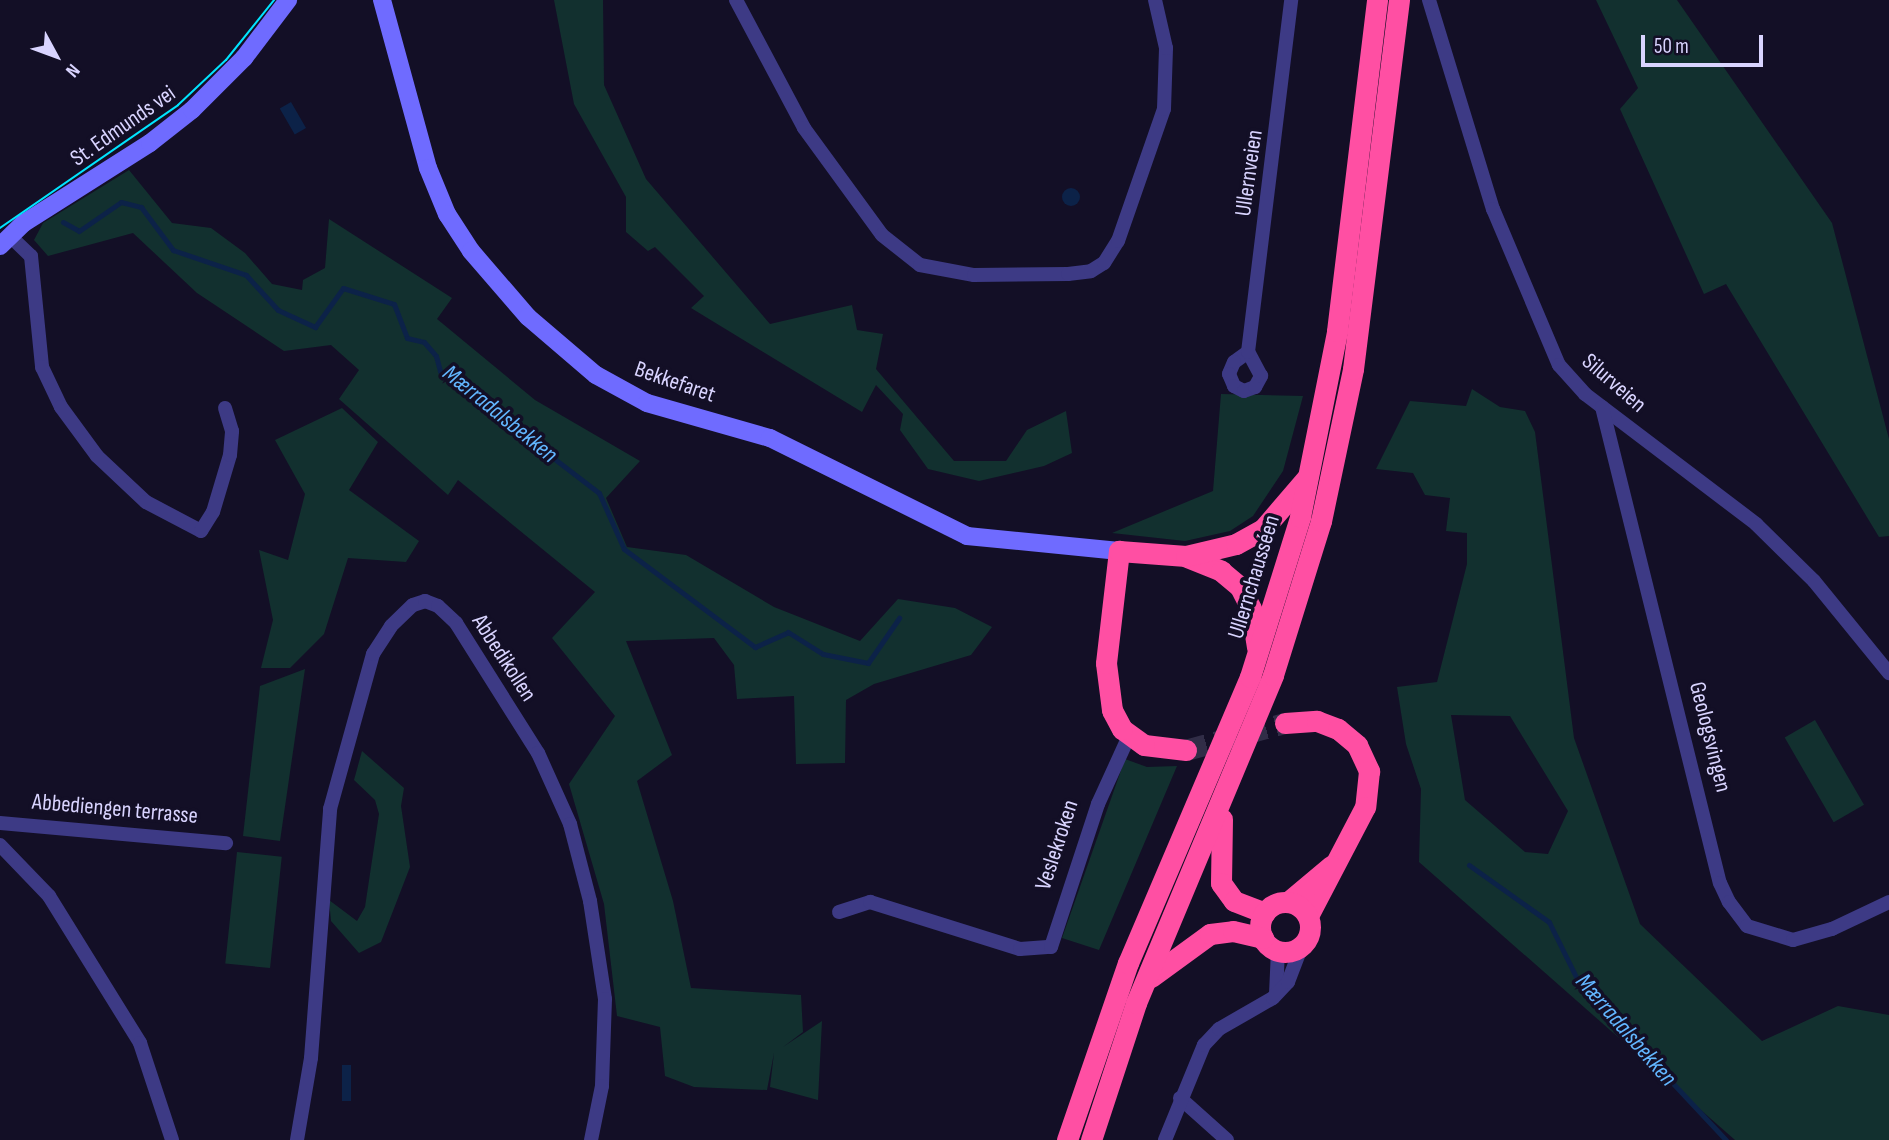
<!DOCTYPE html>
<meta charset="utf-8">
<style>
body{margin:0}
#map{position:relative;width:1889px;height:1140px;overflow:hidden;background:#130f26;font-family:"Sofia Sans Condensed",sans-serif}
div>[style]{position:absolute}
[style*='--x']{left:calc(var(--x)*1px);top:calc(var(--y)*1px);width:calc(var(--w)*1px);rotate:calc(var(--a)*1deg)}
.green>*{inset:0;background:#12302f;transform-origin:0 0}
.water>*{inset:0;background:#0c2248;transform-origin:0 0}
.round{border-radius:50%}
.stream>*{height:5px;margin:-2.5px;padding:0 2.5px;transform-origin:2.5px;border-radius:2.5px;background:#0c2248}
.highway-tunnel>*{height:21px;margin-top:-10.5px;transform-origin:0;background:repeating-linear-gradient(90deg,#312d47 0 21px,transparent 0 31px)}
.street>*{height:14px;margin:-7px;padding:0 7px;transform-origin:7px;border-radius:7px;background:#3d3a85}
.secondary>*{height:18px;margin:-9px;padding:0 9px;transform-origin:9px;border-radius:9px;background:#6f6bff}
.highway>*{height:21px;margin:-10.5px;padding:0 10.5px;transform-origin:10.5px;border-radius:10.5px;background:#ff4fa3}
.highway>.ring{margin:-10.5px;padding:0;box-sizing:content-box;background:none;border:21px solid #ff4fa3;border-radius:50%}
.tram>*{height:2px;margin:-1px;padding:0 1px;transform-origin:1px;border-radius:1px;background:#00e5ff}
span{translate:-50% -50%;white-space:nowrap;text-align:center;line-height:1.15;-webkit-text-stroke:7px #130f26;paint-order:stroke}
.street-label{font-size:23px;color:#d9d4ff}
.water-label{font-size:24px;color:#62b6ff;font-style:italic}
.north{position:absolute;left:21px;top:21px;width:70px;height:70px;-webkit-text-stroke:5px #130f26;paint-order:stroke;rotate:131deg;font-size:19px;font-weight:700;line-height:28px;text-align:center;color:#d9d4ff}
.north::after{content:'';display:block;margin:auto;width:24px;height:32px;background:#d9d4ff;clip-path:polygon(50% 0,100% 100%,50% 72%,0 100%)}
.scale{position:absolute;left:1641px;top:35px;width:122px;height:32px;box-sizing:border-box;border:4px solid #d9d4ff;border-top:0;padding-left:9px;font-size:21px;line-height:24px;white-space:nowrap;color:#d9d4ff;-webkit-text-stroke:5px #130f26;paint-order:stroke}
</style>
<div id="map">
<div class="green">
<div style="clip-path:polygon(554px 0,603px 0,604px 85px,646px 179px,770px 324px,852px 305px,857px 330px,883px 334px,876px 369px,954px 461px,1006px 461px,1027px 430px,1066px 411px,1072px 453px,1044px 466px,979px 481px,928px 469px,900px 430px,903px 414px,876px 385px,862px 412px,691px 308px,704px 296px,655px 247px,648px 251px,626px 232px,626px 197px,574px 104px)"></div>
<div style="clip-path:polygon(1596px 0,1677px 0,1832px 223px,1889px 439px,1889px 536px,1879px 537px,1726px 284px,1704px 294px,1620px 109px,1638px 88px)"></div>
<div style="clip-path:polygon(129px 170px,172px 223px,211px 228px,245px 253px,272px 284px,302px 290px,303px 280px,325px 268px,329px 219px,452px 298px,437px 319px,535px 400px,640px 461px,606px 498px,627px 547px,686px 555px,774px 607px,860px 641px,898px 599px,955px 608px,992px 627px,971px 655px,874px 684px,846px 700px,845px 763px,796px 764px,794px 696px,737px 699px,734px 665px,714px 638px,626px 641px,672px 755px,637px 781px,673px 901px,691px 988px,801px 995px,803px 1032px,783px 1047px,822px 1021px,818px 1100px,770px 1087px,774px 1053px,767px 1090px,694px 1087px,665px 1076px,660px 1027px,617px 1016px,604px 904px,569px 784px,615px 716px,552px 638px,595px 592px,458px 480px,448px 495px,339px 399px,359px 370px,331px 345px,284px 351px,197px 293px,133px 233px,48px 256px,34px 240px,43px 223px)"></div>
<div style="clip-path:polygon(evenodd,1472px 389px,1500px 407px,1525px 411px,1535px 432px,1574px 738px,1640px 924px,1762px 1041px,1838px 1006px,1889px 1015px,1889px 1140px,1735px 1140px,1419px 862px,1421px 789px,1406px 744px,1397px 687px,1437px 682px,1467px 564px,1467px 533px,1446px 531px,1450px 498px,1425px 495px,1413px 473px,1376px 469px,1410px 401px,1466px 406px,1472px 389px,1451px 715px,1510px 716px,1568px 811px,1548px 854px,1525px 852px,1465px 800px,1451px 715px)"></div>
<div style="clip-path:polygon(1221px 394px,1303px 396px,1283px 471px,1253px 516px,1230px 531px,1185px 541px,1112px 533px,1213px 491px)"></div>
<div style="clip-path:polygon(342px 408px,378px 442px,349px 490px,419px 541px,406px 562px,348px 558px,324px 634px,290px 668px,261px 668px,273px 620px,259px 550px,288px 560px,305px 494px,275px 440px)"></div>
<div style="clip-path:polygon(305px 669px,280px 841px,243px 836px,260px 686px)"></div>
<div style="left:1815px;top:720px;width:98px;height:35px;rotate:60deg"></div>
<div style="clip-path:polygon(362px 751px,404px 788px,401px 806px,410px 867px,381px 942px,359px 953px,331px 921px,329px 900px,357px 921px,365px 907px,379px 814px,375px 800px,354px 780px)"></div>
<div style="clip-path:polygon(1125px 759px,1147px 767px,1177px 766px,1099px 950px,1062px 938px)"></div>
<div style="left:237px;top:852px;width:45px;height:112px;rotate:6deg"></div>
</div>
<div class="water">
<div style="left:291px;top:102px;width:30px;height:13px;rotate:60deg"></div>
<div class="round" style="left:1062px;top:188px;width:18px;height:18px"></div>
<div style="left:342px;top:1065px;width:9px;height:36px"></div>
</div>
<div class="stream">
<div style="--x:63;--y:222;--w:18;--a:29"></div>
<div style="--x:79;--y:231;--w:51;--a:-34.6"></div>
<div style="--x:121;--y:202;--w:21;--a:14"></div>
<div style="--x:141;--y:207;--w:54;--a:53.3"></div>
<div style="--x:173;--y:250;--w:77;--a:18.9"></div>
<div style="--x:246;--y:275;--w:47;--a:47.6"></div>
<div style="--x:278;--y:310;--w:41;--a:24.7"></div>
<div style="--x:315;--y:327;--w:48;--a:-54.3"></div>
<div style="--x:343;--y:288;--w:53;--a:17.4"></div>
<div style="--x:394;--y:304;--w:36;--a:69"></div>
<div style="--x:407;--y:338;--w:17;--a:13"></div>
<div style="--x:424;--y:342;--w:18;--a:49"></div>
<div style="--x:436;--y:356;--w:16;--a:75"></div>
<div style="--x:440;--y:371;--w:200;--a:37.5"></div>
<div style="--x:599;--y:493;--w:61;--a:65.9"></div>
<div style="--x:624;--y:549;--w:164;--a:36.8"></div>
<div style="--x:755;--y:647;--w:36;--a:-24"></div>
<div style="--x:788;--y:632;--w:41;--a:32.2"></div>
<div style="--x:823;--y:654;--w:46;--a:11.3"></div>
<div style="--x:868;--y:663;--w:55;--a:-55.4"></div>
<div style="--x:1469;--y:865;--w:98;--a:35.5"></div>
<div style="--x:1549;--y:922;--w:68;--a:63.8"></div>
<div style="--x:1579;--y:983;--w:215;--a:46.9"></div>
</div>
<div class="highway-tunnel">
<div style="--x:1186;--y:750;--w:103;--a:-15.3"></div>
</div>
<div class="street">
<div style="--x:736;--y:0;--w:145;--a:62"></div>
<div style="--x:804;--y:128;--w:132;--a:53.9"></div>
<div style="--x:882;--y:235;--w:48;--a:38.3"></div>
<div style="--x:920;--y:265;--w:55;--a:10.5"></div>
<div style="--x:974;--y:275;--w:94;--a:-0.6"></div>
<div style="--x:1068;--y:274;--w:23;--a:-7"></div>
<div style="--x:1091;--y:271;--w:15;--a:-32"></div>
<div style="--x:1104;--y:263;--w:26;--a:-58"></div>
<div style="--x:1118;--y:241;--w:140;--a:-70.8"></div>
<div style="--x:1164;--y:109;--w:61;--a:-88.1"></div>
<div style="--x:1166;--y:48;--w:49;--a:-102.9"></div>
<div style="--x:1429;--y:0;--w:219;--a:73"></div>
<div style="--x:1493;--y:209;--w:169;--a:67.1"></div>
<div style="--x:1559;--y:365;--w:39;--a:48"></div>
<div style="--x:1585;--y:394;--w:215;--a:37.2"></div>
<div style="--x:1756;--y:524;--w:81;--a:44.5"></div>
<div style="--x:1814;--y:581;--w:119;--a:50.8"></div>
<div style="--x:10;--y:236;--w:29;--a:44"></div>
<div style="--x:31;--y:256;--w:112;--a:84.3"></div>
<div style="--x:42;--y:367;--w:44;--a:64.6"></div>
<div style="--x:61;--y:407;--w:61;--a:53.7"></div>
<div style="--x:97;--y:456;--w:67;--a:43.2"></div>
<div style="--x:146;--y:502;--w:62;--a:27.8"></div>
<div style="--x:201;--y:531;--w:22;--a:-58"></div>
<div style="--x:213;--y:512;--w:59;--a:-73.4"></div>
<div style="--x:230;--y:455;--w:24;--a:-85"></div>
<div style="--x:232;--y:431;--w:24;--a:-107"></div>
<div style="--x:1248;--y:352;--w:17;--a:144"></div>
<div style="--x:1234;--y:362;--w:13;--a:113"></div>
<div style="--x:1229;--y:374;--w:13;--a:67"></div>
<div style="--x:1234;--y:386;--w:11;--a:27"></div>
<div style="--x:1244;--y:391;--w:12;--a:-20"></div>
<div style="--x:1255;--y:387;--w:13;--a:-61"></div>
<div style="--x:1261;--y:376;--w:27;--a:-118"></div>
<div style="--x:1248;--y:352;--w:355;--a:-83"></div>
<div style="--x:1602;--y:407;--w:490;--a:76.1"></div>
<div style="--x:1720;--y:883;--w:21;--a:65"></div>
<div style="--x:1729;--y:902;--w:30;--a:53"></div>
<div style="--x:1747;--y:926;--w:48;--a:16.9"></div>
<div style="--x:1793;--y:940;--w:41;--a:-15.8"></div>
<div style="--x:1832;--y:929;--w:63;--a:-25.3"></div>
<div style="--x:0;--y:823;--w:227;--a:5.1"></div>
<div style="--x:0;--y:845;--w:71;--a:46.1"></div>
<div style="--x:49;--y:896;--w:173;--a:58.2"></div>
<div style="--x:140;--y:1043;--w:102;--a:71.7"></div>
<div style="--x:839;--y:912;--w:33;--a:-18"></div>
<div style="--x:870;--y:902;--w:157;--a:17.4"></div>
<div style="--x:1020;--y:949;--w:31;--a:-4"></div>
<div style="--x:1051;--y:947;--w:151;--a:-71.8"></div>
<div style="--x:1098;--y:804;--w:75;--a:-65.5"></div>
<div style="--x:1276;--y:994;--w:44;--a:-87.4"></div>
<div style="--x:1180;--y:1098;--w:63;--a:41.8"></div>
<div style="--x:297;--y:1140;--w:83;--a:-80.3"></div>
<div style="--x:311;--y:1058;--w:250;--a:-85.6"></div>
<div style="--x:330;--y:809;--w:161;--a:-74.5"></div>
<div style="--x:373;--y:654;--w:33;--a:-57"></div>
<div style="--x:391;--y:626;--w:30;--a:-44"></div>
<div style="--x:413;--y:605;--w:13;--a:-18"></div>
<div style="--x:425;--y:601;--w:14;--a:21"></div>
<div style="--x:438;--y:606;--w:25;--a:43"></div>
<div style="--x:456;--y:623;--w:154;--a:57.8"></div>
<div style="--x:538;--y:753;--w:78;--a:65.7"></div>
<div style="--x:570;--y:824;--w:80;--a:75.4"></div>
<div style="--x:590;--y:901;--w:99;--a:81.3"></div>
<div style="--x:605;--y:999;--w:87;--a:92"></div>
<div style="--x:602;--y:1086;--w:55;--a:101.5"></div>
<div style="--x:1165;--y:1140;--w:103;--a:-67.7"></div>
<div style="--x:1204;--y:1045;--w:22;--a:-47"></div>
<div style="--x:1219;--y:1029;--w:62;--a:-29.9"></div>
<div style="--x:1273;--y:998;--w:22;--a:-47"></div>
<div style="--x:1288;--y:982;--w:39;--a:-69"></div>
</div>
<div class="secondary">
<div style="--x:382;--y:0;--w:174;--a:74.7"></div>
<div style="--x:428;--y:168;--w:50;--a:67.6"></div>
<div style="--x:447;--y:214;--w:44;--a:57"></div>
<div style="--x:471;--y:251;--w:87;--a:49.2"></div>
<div style="--x:528;--y:317;--w:89;--a:40.5"></div>
<div style="--x:596;--y:375;--w:58;--a:28.8"></div>
<div style="--x:647;--y:403;--w:128;--a:15.9"></div>
<div style="--x:770;--y:438;--w:220;--a:26.4"></div>
<div style="--x:967;--y:536;--w:153;--a:5.6"></div>
<div style="--x:0;--y:246;--w:33;--a:-44"></div>
<div style="--x:24;--y:223;--w:149;--a:-32.4"></div>
<div style="--x:150;--y:143;--w:53;--a:-38.2"></div>
<div style="--x:192;--y:110;--w:74;--a:-45"></div>
<div style="--x:244;--y:58;--w:73;--a:-52.8"></div>
</div>
<div class="highway">
<div style="--x:1187;--y:557;--w:37;--a:22"></div>
<div style="--x:1221;--y:571;--w:25;--a:40"></div>
<div style="--x:1240;--y:587;--w:25;--a:63"></div>
<div style="--x:1251;--y:609;--w:39;--a:81"></div>
<div style="--x:1285;--y:723;--w:32;--a:-4"></div>
<div style="--x:1317;--y:721;--w:22;--a:21"></div>
<div style="--x:1338;--y:729;--w:25;--a:40"></div>
<div style="--x:1357;--y:745;--w:29;--a:65"></div>
<div style="--x:1369;--y:771;--w:36;--a:96"></div>
<div style="--x:1365;--y:807;--w:123;--a:117.6"></div>
<div style="--x:1186;--y:750;--w:42;--a:-173.2"></div>
<div style="--x:1144;--y:745;--w:27;--a:-144"></div>
<div style="--x:1122;--y:729;--w:21;--a:-118"></div>
<div style="--x:1112;--y:710;--w:47;--a:-97.3"></div>
<div style="--x:1106;--y:663;--w:113;--a:-83.4"></div>
<div style="--x:1119;--y:551;--w:67;--a:4.3"></div>
<div style="--x:1186;--y:556;--w:51;--a:-13.5"></div>
<div style="--x:1236;--y:544;--w:31;--a:-29"></div>
<div style="--x:1263;--y:529;--w:66;--a:-49.3"></div>
<div style="--x:1222;--y:819;--w:64;--a:90.9"></div>
<div style="--x:1221;--y:883;--w:22;--a:54"></div>
<div style="--x:1234;--y:901;--w:33;--a:21"></div>
<div style="--x:1288;--y:902;--w:56;--a:-39.9"></div>
<div class="ring" style="left:1260px;top:902px;width:29px;height:29px"></div>
<div style="--x:1151;--y:977;--w:73;--a:-36.1"></div>
<div style="--x:1210;--y:934;--w:23;--a:-7"></div>
<div style="--x:1233;--y:931;--w:31;--a:13"></div>
<div style="--x:1067;--y:1140;--w:187;--a:-71"></div>
<div style="--x:1128;--y:963;--w:311;--a:-66.9"></div>
<div style="--x:1250;--y:677;--w:168;--a:-72.6"></div>
<div style="--x:1300;--y:517;--w:190;--a:-78.7"></div>
<div style="--x:1337;--y:331;--w:333;--a:-83.1"></div>
<div style="--x:1091;--y:1140;--w:144;--a:-71.8"></div>
<div style="--x:1136;--y:1003;--w:355;--a:-67.3"></div>
<div style="--x:1273;--y:675;--w:161;--a:-72.7"></div>
<div style="--x:1321;--y:521;--w:155;--a:-78.1"></div>
<div style="--x:1353;--y:369;--w:372;--a:-82.9"></div>
</div>
<div class="tram">
<div style="--x:0;--y:228;--w:216;--a:-34.6"></div>
<div style="--x:178;--y:105;--w:66;--a:-43.2"></div>
<div style="--x:226;--y:60;--w:77;--a:-51.3"></div>
</div>
<div class="street-label">
<span style="left:123px;top:126px;rotate:-35deg">St. Edmunds vei</span>
<span style="left:1249px;top:173px;rotate:-82deg">Ullernveien</span>
<span style="left:675px;top:382px;rotate:19deg">Bekkefaret</span>
<span style="left:1614px;top:383px;rotate:41deg">Silurveien</span>
<span style="left:1254px;top:577px;rotate:-73deg">Ullernchausséen</span>
<span style="left:504px;top:658px;rotate:57deg">Abbedikollen</span>
<span style="left:1710px;top:737px;rotate:76deg">Geologsvingen</span>
<span style="left:115px;top:809px;rotate:5deg">Abbediengen terrasse</span>
<span style="left:1057px;top:845px;rotate:-72deg">Veslekroken</span>
</div>
<div class="water-label">
<span style="left:500px;top:414px;rotate:39deg">Mærradalsbekken</span>
<span style="left:1626px;top:1030px;rotate:49deg">Mærradalsbekken</span>
</div>
<div class="north">N</div>
<div class="scale">50 m</div>
</div>
